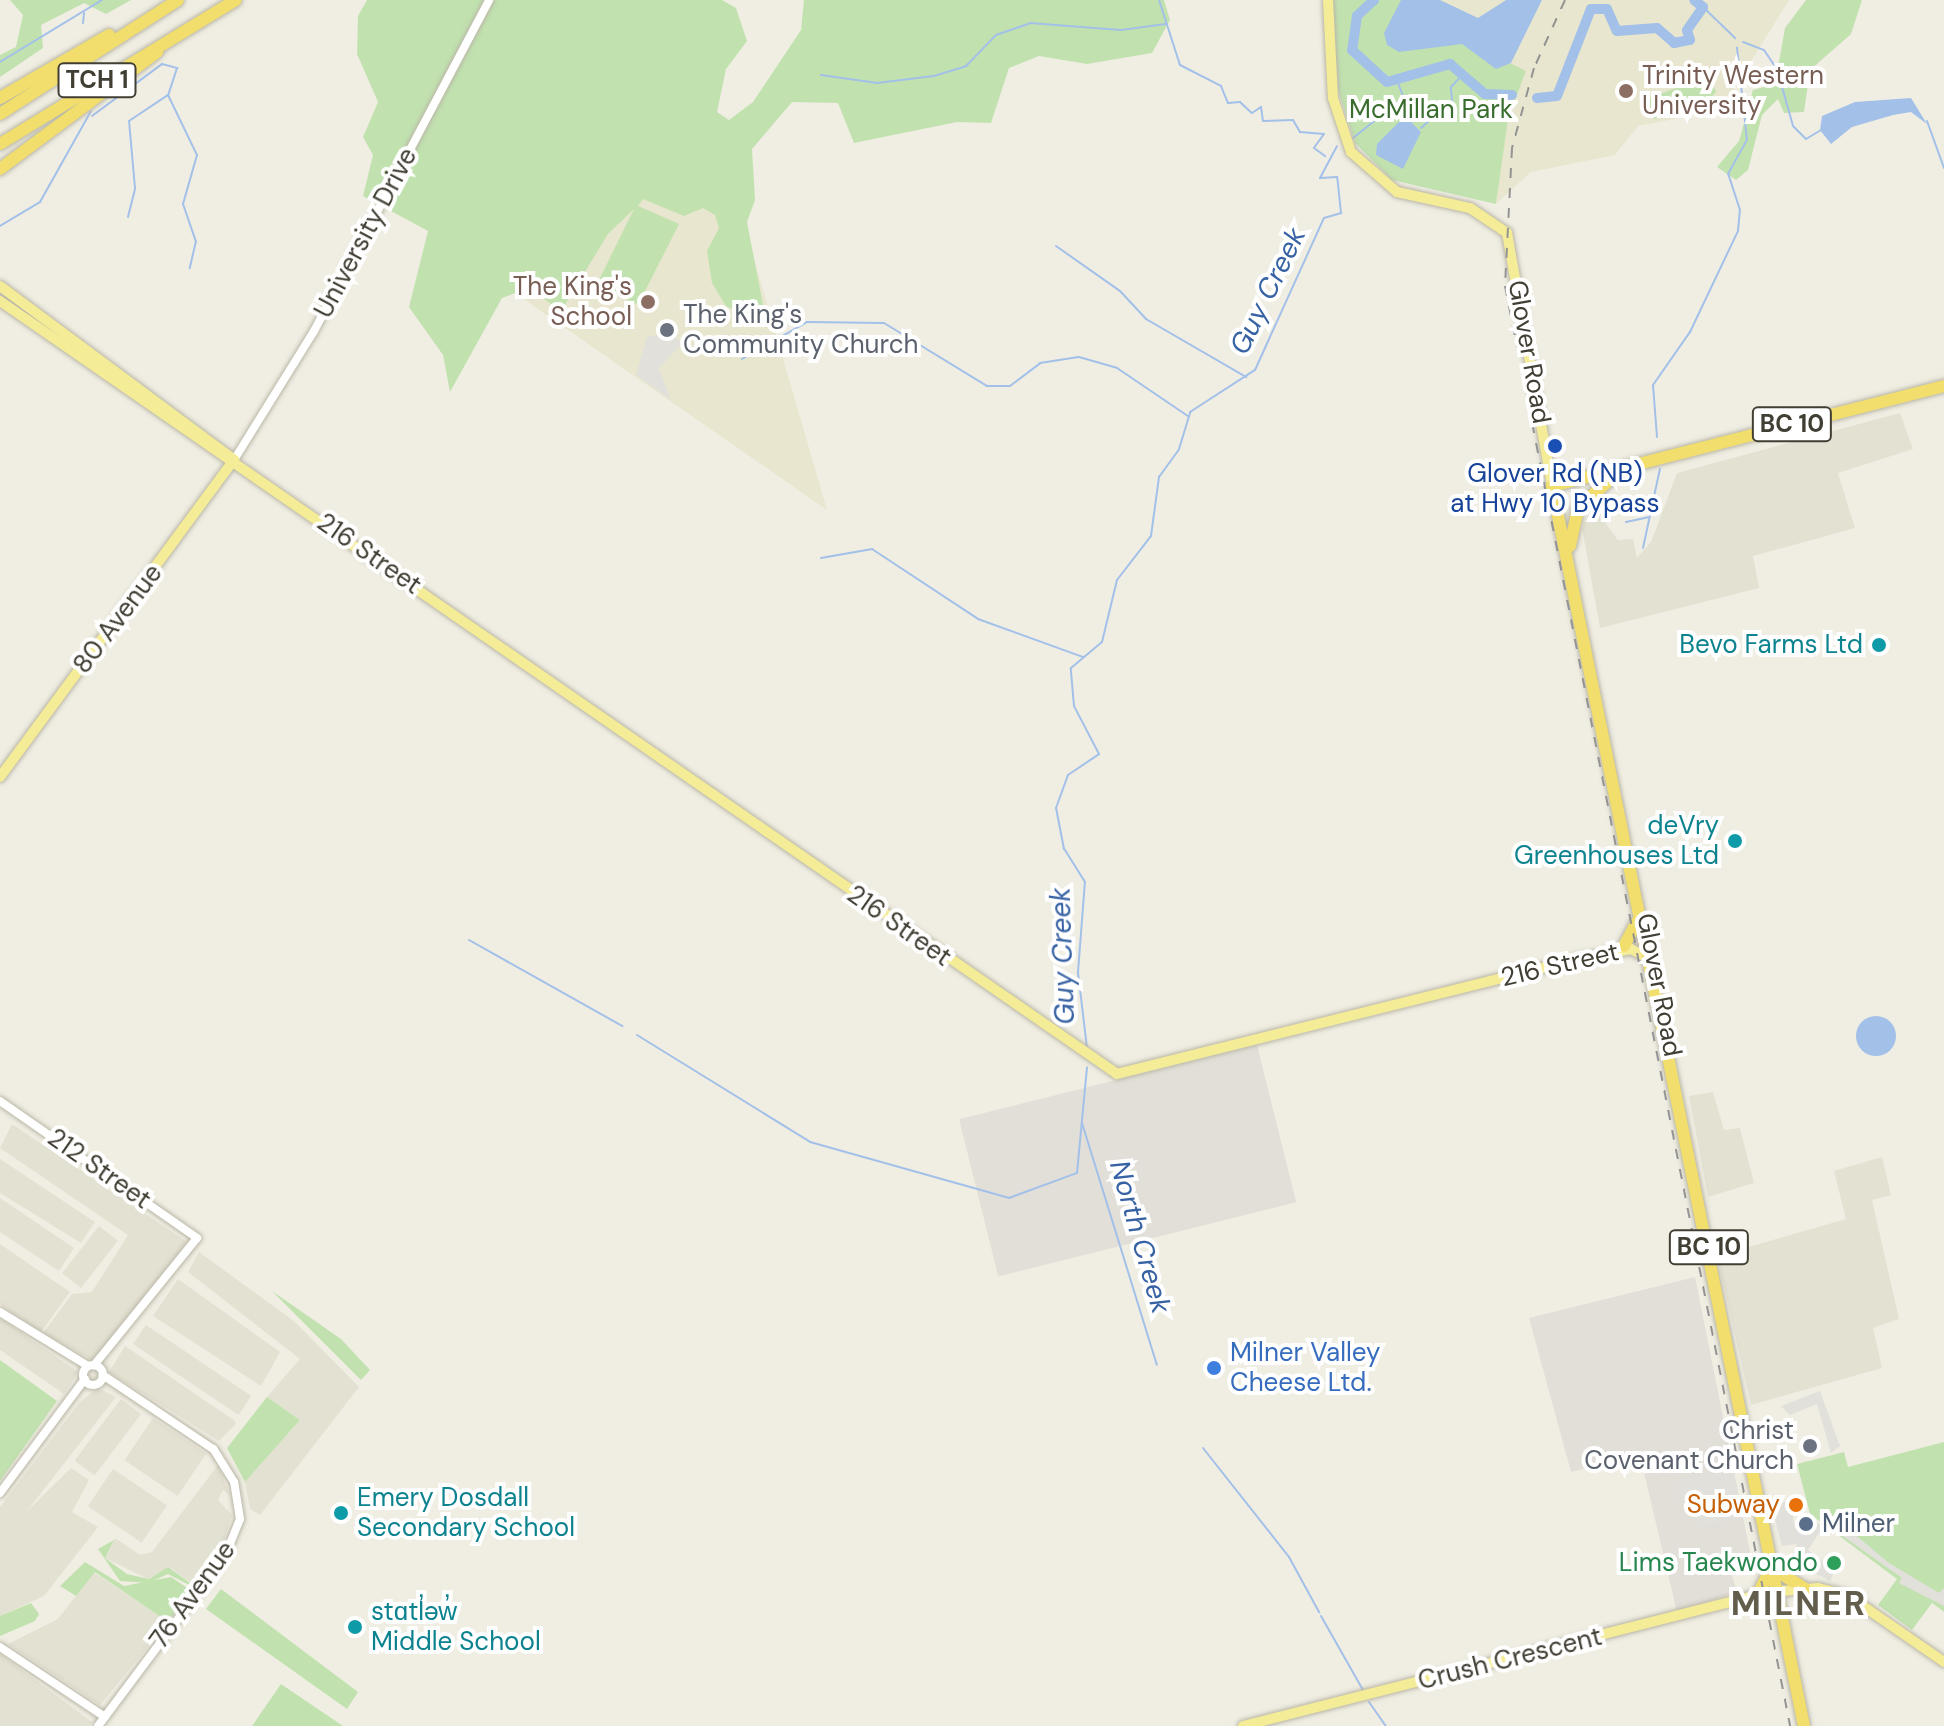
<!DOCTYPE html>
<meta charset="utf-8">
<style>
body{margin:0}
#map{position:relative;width:1944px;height:1726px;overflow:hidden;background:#f0eee3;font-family:"DM Sans",sans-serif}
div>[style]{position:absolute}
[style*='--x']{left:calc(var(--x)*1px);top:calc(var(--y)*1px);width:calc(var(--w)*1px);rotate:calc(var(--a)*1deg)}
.residential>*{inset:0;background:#e3e1d2;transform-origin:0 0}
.industrial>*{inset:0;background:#e2dfd8;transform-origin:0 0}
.education>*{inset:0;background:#e8e6ce}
.green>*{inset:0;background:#c1e2af}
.parking>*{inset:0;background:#e1e0db}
.water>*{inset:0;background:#a3c0e9}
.round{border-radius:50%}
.stream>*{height:2px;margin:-1px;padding:0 1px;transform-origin:1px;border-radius:1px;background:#a3c0e9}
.river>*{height:10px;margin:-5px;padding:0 5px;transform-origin:5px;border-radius:5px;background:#a3c0e9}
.roads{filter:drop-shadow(0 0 2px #bab7a7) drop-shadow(0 0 2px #bab7a7)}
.minor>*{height:8px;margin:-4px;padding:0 4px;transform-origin:4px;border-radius:4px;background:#fff}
.minor>.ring{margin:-4px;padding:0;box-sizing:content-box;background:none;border:8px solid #fff;border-radius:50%}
.major>*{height:10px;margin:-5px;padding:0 5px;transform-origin:5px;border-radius:5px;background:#f5ec97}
.highway>*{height:12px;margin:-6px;padding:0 6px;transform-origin:6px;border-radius:6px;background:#f2de6c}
.rail>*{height:2px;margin-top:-1px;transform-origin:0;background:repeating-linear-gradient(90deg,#939393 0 10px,transparent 0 20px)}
.dots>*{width:22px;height:22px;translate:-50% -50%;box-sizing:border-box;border:4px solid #fff;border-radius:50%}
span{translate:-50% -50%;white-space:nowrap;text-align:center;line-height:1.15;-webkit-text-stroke:8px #fff;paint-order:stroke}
.shield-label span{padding:2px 6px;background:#fff;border:2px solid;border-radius:6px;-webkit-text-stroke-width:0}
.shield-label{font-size:24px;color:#413e34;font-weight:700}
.education-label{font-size:26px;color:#785e54}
.left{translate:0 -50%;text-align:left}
.right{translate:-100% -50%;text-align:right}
.park-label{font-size:26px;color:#396d2d}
.street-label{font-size:26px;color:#413e34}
.worship-label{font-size:26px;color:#5b616d}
.transit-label{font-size:26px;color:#164399}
.culture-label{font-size:26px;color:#0d838f}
.shop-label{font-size:26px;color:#366cbe}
.food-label{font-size:26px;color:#c56008}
.service-label{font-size:26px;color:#4e5e75}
.leisure-label{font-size:26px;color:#27864d}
.water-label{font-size:28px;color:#3762a3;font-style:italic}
.district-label{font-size:34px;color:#635e4c;font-weight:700;letter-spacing:2px}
</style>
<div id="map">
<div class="residential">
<div style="clip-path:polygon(1900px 413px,1913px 449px,1838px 473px,1855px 528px,1753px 556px,1759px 588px,1600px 628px,1582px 528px,1594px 502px,1611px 505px,1604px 521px,1618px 540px,1633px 539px,1637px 558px,1651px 542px,1677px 473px)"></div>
<div style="clip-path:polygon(1713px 1092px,1724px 1130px,1740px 1128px,1754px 1183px,1708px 1197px,1689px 1096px)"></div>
<div style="clip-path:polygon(12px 1124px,187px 1242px,94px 1361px,43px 1333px,72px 1294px,92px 1292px,128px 1235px,0 1148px)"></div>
<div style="clip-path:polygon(1882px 1157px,1891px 1195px,1872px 1200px,1899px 1319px,1873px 1328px,1882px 1368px,1751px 1405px,1717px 1256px,1846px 1219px,1834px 1171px)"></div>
<div style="clip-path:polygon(0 1159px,95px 1222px,81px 1243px,0 1193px)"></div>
<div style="clip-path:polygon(0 1198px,74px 1248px,59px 1271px,0 1232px)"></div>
<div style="left:99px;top:1226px;width:24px;height:60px;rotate:38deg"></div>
<div style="clip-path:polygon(0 1244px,70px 1292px,41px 1332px,0 1304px)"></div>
<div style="clip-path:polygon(199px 1252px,294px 1321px,359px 1387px,260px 1515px,250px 1509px,245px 1482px,300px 1420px,267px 1397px,300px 1359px,188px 1272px)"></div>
<div style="clip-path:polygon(178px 1279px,280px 1352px,261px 1386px,153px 1316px)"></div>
<div style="clip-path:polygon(0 1318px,78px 1372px,64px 1394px,0 1350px)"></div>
<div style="left:146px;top:1325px;width:127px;height:23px;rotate:34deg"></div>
<div style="clip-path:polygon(125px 1346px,235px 1421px,236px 1424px,219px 1441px,109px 1372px)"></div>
<div style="clip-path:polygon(98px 1388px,116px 1397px,27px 1511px,71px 1468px,89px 1480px,72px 1512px,98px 1527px,44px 1596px,0 1616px,0 1507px,80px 1402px)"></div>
<div style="left:121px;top:1399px;width:25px;height:77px;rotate:37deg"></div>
<div style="left:153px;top:1418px;width:64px;height:51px;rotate:34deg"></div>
<div style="clip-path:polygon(218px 1465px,230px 1495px,223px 1490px,218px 1500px,232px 1515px,220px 1552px,196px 1586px,169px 1567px,148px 1579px,105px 1558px,115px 1538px,140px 1555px,152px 1552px)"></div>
<div style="left:113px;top:1469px;width:65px;height:45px;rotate:34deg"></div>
<div style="clip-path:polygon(94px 1572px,168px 1622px,100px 1705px,8px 1644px,58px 1619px)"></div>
<div style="clip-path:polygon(0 1654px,92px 1722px,89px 1726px,0 1726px)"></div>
</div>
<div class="industrial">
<div style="left:1257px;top:1045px;width:162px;height:307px;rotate:76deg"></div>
<div style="clip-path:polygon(1695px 1277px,1752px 1562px,1730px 1569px,1737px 1592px,1677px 1612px,1640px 1456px,1571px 1472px,1529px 1318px)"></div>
</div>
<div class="education">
<div style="clip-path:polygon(1425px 0,1789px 0,1721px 110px,1638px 126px,1615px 155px,1531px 172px,1496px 204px,1506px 128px,1525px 71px,1428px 23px)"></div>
<div style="clip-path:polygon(709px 104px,827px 510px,512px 291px)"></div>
</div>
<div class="green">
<div style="clip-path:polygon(10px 0,131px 0,106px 14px,84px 3px,41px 25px,43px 48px,0 77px,0 55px,16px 47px,23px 15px)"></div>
<div style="clip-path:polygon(367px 0,722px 0,736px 8px,747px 41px,726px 69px,717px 112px,729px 120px,753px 102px,801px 30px,804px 0,1164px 0,1170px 20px,1152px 53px,1087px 64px,1039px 56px,1009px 68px,991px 123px,957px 122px,854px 143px,838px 103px,792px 102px,752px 149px,755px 200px,747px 222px,765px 315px,749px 317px,726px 306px,712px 283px,707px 251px,719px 228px,715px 215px,703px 208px,684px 216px,643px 199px,638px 206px,679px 224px,638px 305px,597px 284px,634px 209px,608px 234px,561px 311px,529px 288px,502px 298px,450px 392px,443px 355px,409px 307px,428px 231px,363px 196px,373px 155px,363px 137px,378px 102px,357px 54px,358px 16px)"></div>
<div style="clip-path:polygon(1333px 0,1425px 0,1429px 23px,1526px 71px,1508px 119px,1496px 204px,1392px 180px,1355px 143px,1338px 90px)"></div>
<div style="clip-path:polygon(1806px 0,1862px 0,1851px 34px,1810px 70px,1804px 112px,1784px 113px,1778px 99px,1762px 115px,1748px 170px,1736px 180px,1717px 167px,1739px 141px,1753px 90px,1775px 84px,1785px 28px)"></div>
<div style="clip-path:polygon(1696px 80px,1712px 83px,1716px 92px,1700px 109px,1654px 119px,1640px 102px)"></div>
<div style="clip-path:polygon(272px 1291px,341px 1339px,370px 1370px,361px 1380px)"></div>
<div style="clip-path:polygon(0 1360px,57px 1401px,0 1481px)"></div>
<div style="clip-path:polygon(267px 1397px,300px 1420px,245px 1482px,227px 1448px)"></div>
<div style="clip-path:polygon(1944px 1442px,1944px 1612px,1932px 1603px,1912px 1630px,1878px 1605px,1897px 1579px,1810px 1514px,1797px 1464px,1844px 1452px,1848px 1467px)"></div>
<div style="clip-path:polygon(114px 1540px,105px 1558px,127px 1574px,149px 1579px,168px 1567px,196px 1587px,204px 1577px,174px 1619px,195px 1588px,168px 1574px,148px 1583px,120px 1581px,98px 1549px)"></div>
<div style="clip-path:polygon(85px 1562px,124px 1586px,171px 1577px,192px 1591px,168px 1622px,95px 1572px,76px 1596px,60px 1586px)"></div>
<div style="clip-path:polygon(221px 1589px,358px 1692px,347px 1709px,206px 1609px)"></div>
<div style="clip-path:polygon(31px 1603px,39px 1614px,35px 1621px,0 1636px,0 1616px)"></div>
<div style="clip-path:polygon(281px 1684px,343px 1726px,252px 1726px)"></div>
</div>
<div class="parking">
<div style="clip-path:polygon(670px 333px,682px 343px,659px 368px,671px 400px,636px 375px,647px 337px)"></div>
<div style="clip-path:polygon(1820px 1391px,1840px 1446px,1831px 1453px,1817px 1404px,1790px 1415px,1781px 1406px)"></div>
<div style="clip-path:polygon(1733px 1468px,1742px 1518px,1698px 1527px,1693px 1500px,1679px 1502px,1679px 1480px)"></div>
<div style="clip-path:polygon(1790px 1500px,1795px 1528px,1808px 1534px,1809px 1517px,1823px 1527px,1808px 1550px,1835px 1570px,1830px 1581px,1790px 1560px,1797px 1544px,1782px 1546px,1771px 1505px)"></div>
<div style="clip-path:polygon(1841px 1523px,1889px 1563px,1939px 1593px,1944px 1588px,1944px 1606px,1899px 1583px,1902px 1578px,1837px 1532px)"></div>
</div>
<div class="water">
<div style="clip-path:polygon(1401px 0,1440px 0,1478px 18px,1506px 0,1542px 0,1511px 63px,1496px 69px,1462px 44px,1399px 52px,1387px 45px,1384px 33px)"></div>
<div style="clip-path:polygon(1911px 98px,1927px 124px,1911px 112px,1893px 115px,1852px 127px,1831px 144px,1820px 130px,1822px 116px,1855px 102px)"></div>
<div style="clip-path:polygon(1405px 116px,1421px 132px,1403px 169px,1376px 155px,1377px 144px)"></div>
<div class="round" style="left:1856px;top:1016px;width:40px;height:40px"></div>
</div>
<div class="stream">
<div style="--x:1159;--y:0;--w:68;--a:72.1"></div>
<div style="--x:1180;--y:65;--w:46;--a:27.1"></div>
<div style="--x:1221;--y:86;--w:18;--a:68"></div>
<div style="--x:1228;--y:103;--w:12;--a:-5"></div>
<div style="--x:1240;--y:102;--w:16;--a:43"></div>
<div style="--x:1252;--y:113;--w:11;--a:-34"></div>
<div style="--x:1261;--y:107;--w:14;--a:82"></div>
<div style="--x:1263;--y:121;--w:30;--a:-2"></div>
<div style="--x:1293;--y:120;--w:14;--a:60"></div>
<div style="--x:1300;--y:132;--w:24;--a:5"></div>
<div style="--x:1324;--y:134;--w:17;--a:126"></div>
<div style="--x:1314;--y:148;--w:14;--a:36"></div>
<div style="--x:1703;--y:7;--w:45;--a:44.1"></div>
<div style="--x:83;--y:23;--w:10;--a:-84"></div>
<div style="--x:1743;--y:42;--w:22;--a:21"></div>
<div style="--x:1764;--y:50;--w:23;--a:56"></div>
<div style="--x:1777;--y:69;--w:59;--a:74.3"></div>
<div style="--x:1793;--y:126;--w:18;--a:45"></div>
<div style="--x:1806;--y:139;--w:17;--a:-31"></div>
<div style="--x:0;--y:62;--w:119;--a:-31.3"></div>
<div style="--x:821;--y:75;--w:57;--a:8.1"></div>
<div style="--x:877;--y:83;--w:57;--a:-7"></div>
<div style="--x:934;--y:76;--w:34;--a:-17"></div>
<div style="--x:966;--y:66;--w:43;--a:-45.9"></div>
<div style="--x:996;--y:35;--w:36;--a:-19"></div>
<div style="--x:1030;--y:23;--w:91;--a:4.4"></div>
<div style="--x:1121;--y:30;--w:45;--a:-7.6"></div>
<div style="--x:1398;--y:83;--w:14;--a:69"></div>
<div style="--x:92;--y:116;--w:87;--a:-36.6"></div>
<div style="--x:162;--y:64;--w:16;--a:15"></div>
<div style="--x:177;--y:68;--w:28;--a:108"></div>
<div style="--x:168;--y:95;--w:67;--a:64.2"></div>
<div style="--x:197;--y:155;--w:51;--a:105.9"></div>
<div style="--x:183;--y:204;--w:39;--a:71"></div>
<div style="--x:196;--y:241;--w:28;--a:103"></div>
<div style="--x:1927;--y:121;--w:50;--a:70.1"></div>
<div style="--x:1421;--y:128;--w:9;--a:-41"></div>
<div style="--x:1353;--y:138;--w:64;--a:-38.7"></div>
<div style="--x:1403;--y:98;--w:33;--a:41"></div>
<div style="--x:1428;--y:120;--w:26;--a:-18"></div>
<div style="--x:1453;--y:112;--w:25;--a:-95"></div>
<div style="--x:1451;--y:87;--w:19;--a:-47"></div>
<div style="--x:128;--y:217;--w:30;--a:-76"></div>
<div style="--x:135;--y:188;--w:67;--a:-95.1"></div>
<div style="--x:129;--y:121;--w:47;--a:-33.7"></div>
<div style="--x:0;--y:226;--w:47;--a:-31"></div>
<div style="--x:40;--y:202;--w:104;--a:-60.7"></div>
<div style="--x:1056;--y:246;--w:78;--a:35.1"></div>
<div style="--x:1120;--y:291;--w:38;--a:47"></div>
<div style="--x:1146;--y:319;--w:116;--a:30.1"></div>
<div style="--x:742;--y:359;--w:75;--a:-29.6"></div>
<div style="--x:807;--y:322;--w:77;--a:0.7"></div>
<div style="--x:884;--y:323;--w:121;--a:31.5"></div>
<div style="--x:987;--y:386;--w:23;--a:0"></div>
<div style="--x:1010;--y:386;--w:38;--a:-37"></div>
<div style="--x:1040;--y:363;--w:39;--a:-9"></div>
<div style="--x:1079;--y:357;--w:40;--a:16"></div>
<div style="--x:1117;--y:368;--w:86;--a:34.1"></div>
<div style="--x:1657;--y:437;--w:52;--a:-94.4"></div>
<div style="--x:1653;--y:385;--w:65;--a:-55.1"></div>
<div style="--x:1690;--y:332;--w:112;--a:-64.6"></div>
<div style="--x:1738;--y:231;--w:21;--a:-85"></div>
<div style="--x:1740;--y:210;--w:38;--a:-108"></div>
<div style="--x:1728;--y:174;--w:39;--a:-61"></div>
<div style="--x:1747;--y:140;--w:93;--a:-96.2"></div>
<div style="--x:1626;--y:522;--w:24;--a:-12"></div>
<div style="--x:1643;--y:548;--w:81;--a:-77.9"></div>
<div style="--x:821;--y:558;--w:52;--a:-10"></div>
<div style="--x:872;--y:549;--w:127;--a:33.4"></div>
<div style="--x:978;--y:619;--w:112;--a:19.9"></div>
<div style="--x:469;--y:940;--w:176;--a:29.3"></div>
<div style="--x:637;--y:1035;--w:203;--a:31.7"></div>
<div style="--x:810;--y:1142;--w:207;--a:15.7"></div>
<div style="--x:1009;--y:1198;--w:72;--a:-20.2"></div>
<div style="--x:1077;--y:1173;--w:106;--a:-84.6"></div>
<div style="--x:1087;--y:1048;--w:77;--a:-96.8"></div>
<div style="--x:1078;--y:972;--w:90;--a:-85.6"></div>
<div style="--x:1085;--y:882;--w:39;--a:-122"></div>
<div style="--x:1064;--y:849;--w:42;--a:-101"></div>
<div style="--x:1056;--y:808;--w:35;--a:-70"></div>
<div style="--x:1068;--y:775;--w:37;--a:-34"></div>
<div style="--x:1099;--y:754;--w:54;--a:-117.5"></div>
<div style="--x:1074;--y:706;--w:38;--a:-95"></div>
<div style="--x:1071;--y:668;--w:40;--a:-40"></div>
<div style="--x:1102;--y:642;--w:64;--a:-76.4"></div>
<div style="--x:1117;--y:580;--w:56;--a:-52.3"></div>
<div style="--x:1151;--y:536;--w:60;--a:-82.3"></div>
<div style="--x:1159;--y:477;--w:34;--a:-54"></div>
<div style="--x:1179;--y:449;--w:39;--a:-73"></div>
<div style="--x:1190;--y:412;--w:77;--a:-32.9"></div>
<div style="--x:1255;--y:370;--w:167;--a:-65.6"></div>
<div style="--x:1324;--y:218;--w:18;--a:-16"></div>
<div style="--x:1341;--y:213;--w:36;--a:-96"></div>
<div style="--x:1337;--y:177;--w:17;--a:177"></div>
<div style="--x:1320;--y:178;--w:36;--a:-62"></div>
<div style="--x:1082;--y:1123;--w:253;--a:72.8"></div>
<div style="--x:1203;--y:1448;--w:139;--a:51.7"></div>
<div style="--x:1289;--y:1557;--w:63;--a:61.4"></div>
<div style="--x:1321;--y:1616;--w:85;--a:60.4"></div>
<div style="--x:1369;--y:1702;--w:29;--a:55"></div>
</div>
<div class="river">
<div style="--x:1374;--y:0;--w:23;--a:137"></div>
<div style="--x:1357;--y:16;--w:34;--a:98"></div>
<div style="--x:1352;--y:50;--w:47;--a:42.4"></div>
<div style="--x:1387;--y:82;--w:66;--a:-15.9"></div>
<div style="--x:1450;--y:64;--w:46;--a:40.6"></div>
<div style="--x:1485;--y:94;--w:27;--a:2"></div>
<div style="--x:1537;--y:98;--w:20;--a:-6"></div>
<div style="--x:1557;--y:96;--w:93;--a:-68.7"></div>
<div style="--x:1591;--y:9;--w:16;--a:0"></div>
<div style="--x:1607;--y:9;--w:24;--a:66"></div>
<div style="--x:1617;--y:31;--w:40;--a:-4.3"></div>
<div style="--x:1657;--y:28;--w:23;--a:41"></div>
<div style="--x:1674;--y:43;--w:16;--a:-11"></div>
<div style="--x:1690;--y:40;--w:10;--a:-107"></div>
<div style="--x:1687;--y:30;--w:28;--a:-55"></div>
<div style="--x:1703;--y:7;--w:11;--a:-142"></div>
</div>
<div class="roads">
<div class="minor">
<div style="--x:234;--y:460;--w:152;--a:-58.2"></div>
<div style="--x:314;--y:331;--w:374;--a:-62.1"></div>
<div style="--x:0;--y:1101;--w:240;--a:34.8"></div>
<div style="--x:197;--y:1238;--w:164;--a:129"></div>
<div style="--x:0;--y:1312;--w:103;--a:31.5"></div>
<div class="ring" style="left:83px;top:1365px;width:12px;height:12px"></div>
<div style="--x:0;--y:1493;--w:142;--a:-53.3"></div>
<div style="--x:0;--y:1647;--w:126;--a:33.7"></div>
<div style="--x:98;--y:1726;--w:212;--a:-53.2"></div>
<div style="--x:225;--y:1556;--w:40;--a:-68"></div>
<div style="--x:240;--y:1519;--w:37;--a:-99"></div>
<div style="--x:234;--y:1482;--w:39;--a:-122"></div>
<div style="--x:213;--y:1449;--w:133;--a:-146.1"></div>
</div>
<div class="major">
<div style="--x:1328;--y:0;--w:98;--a:87.1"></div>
<div style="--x:1333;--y:98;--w:57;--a:71.6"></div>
<div style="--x:1351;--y:152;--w:61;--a:41"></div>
<div style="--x:1397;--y:192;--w:75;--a:12.4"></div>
<div style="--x:1470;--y:208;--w:45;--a:34"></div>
<div style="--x:1507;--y:233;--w:257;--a:79.9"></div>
<div style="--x:0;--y:286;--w:292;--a:36.6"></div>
<div style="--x:0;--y:301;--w:1358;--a:34.68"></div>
<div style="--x:1117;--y:1074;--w:468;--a:-14"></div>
<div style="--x:1571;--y:961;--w:61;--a:-11.3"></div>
<div style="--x:1631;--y:949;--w:18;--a:29"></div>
<div style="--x:0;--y:777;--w:394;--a:-53.6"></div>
<div style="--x:1243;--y:1726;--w:543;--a:-14.29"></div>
<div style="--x:1769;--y:1592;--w:49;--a:-4.7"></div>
<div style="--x:1818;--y:1588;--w:30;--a:14"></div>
<div style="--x:1847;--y:1595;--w:118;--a:34.6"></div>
</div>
<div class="highway">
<div style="--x:0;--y:98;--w:126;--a:-30"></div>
<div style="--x:0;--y:114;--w:211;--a:-32.6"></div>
<div style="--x:0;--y:144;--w:276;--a:-31.4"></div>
<div style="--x:0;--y:169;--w:196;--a:-36.7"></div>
<div style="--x:1570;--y:546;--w:39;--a:-78"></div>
<div style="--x:1578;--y:508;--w:50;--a:-41.7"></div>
<div style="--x:1624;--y:946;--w:27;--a:-62"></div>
<div style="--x:1775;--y:1570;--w:36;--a:32"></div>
<div style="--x:1758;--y:1594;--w:29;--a:-63"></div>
<div style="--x:1804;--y:1726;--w:1265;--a:-101.49"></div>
<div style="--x:1552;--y:486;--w:405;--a:-14.3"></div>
</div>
</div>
<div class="rail">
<div style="--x:1565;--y:0;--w:75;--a:114.5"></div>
<div style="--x:1534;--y:68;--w:83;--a:105.4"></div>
<div style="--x:1512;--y:148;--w:138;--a:92.9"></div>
<div style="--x:1505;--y:286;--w:1468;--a:78.8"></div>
</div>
<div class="dots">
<div style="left:1626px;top:91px;background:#8d6e63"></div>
<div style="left:648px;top:302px;background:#8d6e63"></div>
<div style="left:667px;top:330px;background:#6b7280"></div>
<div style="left:1555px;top:446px;background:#1a4fb4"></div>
<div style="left:1879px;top:645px;background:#0f9aa8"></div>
<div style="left:1735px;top:841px;background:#0f9aa8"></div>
<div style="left:1214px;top:1368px;background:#3f7fe0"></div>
<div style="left:1810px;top:1446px;background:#6b7280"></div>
<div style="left:1796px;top:1505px;background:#e8710a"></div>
<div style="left:341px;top:1513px;background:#0f9aa8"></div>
<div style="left:1806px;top:1524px;background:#5c6f8a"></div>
<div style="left:1834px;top:1563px;background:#2e9e5b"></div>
<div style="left:355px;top:1627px;background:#0f9aa8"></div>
</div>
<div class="shield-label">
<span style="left:97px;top:80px">TCH 1</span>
<span style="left:1792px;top:424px">BC 10</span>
<span style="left:1709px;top:1247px">BC 10</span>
</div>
<div class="education-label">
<span class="left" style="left:1642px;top:91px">Trinity Western<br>University</span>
<span class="right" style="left:632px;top:302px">The King's<br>School</span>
</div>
<div class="park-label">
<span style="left:1431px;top:110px">McMillan Park</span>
</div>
<div class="street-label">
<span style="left:366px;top:233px;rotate:-62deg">University Drive</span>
<span style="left:1529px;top:352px;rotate:80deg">Glover Road</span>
<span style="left:369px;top:554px;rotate:35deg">216 Street</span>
<span style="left:118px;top:619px;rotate:-53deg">80 Avenue</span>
<span style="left:899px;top:926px;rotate:35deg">216 Street</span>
<span style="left:1560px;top:965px;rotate:-13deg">216 Street</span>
<span style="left:1659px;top:985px;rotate:79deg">Glover Road</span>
<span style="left:99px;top:1169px;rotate:35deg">212 Street</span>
<span style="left:193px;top:1595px;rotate:-54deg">76 Avenue</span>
<span style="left:1510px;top:1659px;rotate:-14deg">Crush Crescent</span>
</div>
<div class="worship-label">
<span class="left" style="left:683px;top:330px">The King's<br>Community Church</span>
<span class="right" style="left:1794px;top:1446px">Christ<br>Covenant Church</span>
</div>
<div class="transit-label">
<span style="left:1555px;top:489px">Glover Rd (NB)<br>at Hwy 10 Bypass</span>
</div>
<div class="culture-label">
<span class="right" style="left:1863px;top:645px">Bevo Farms Ltd</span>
<span class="right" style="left:1719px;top:841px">deVry<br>Greenhouses Ltd</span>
<span class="left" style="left:357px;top:1513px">Emery Dosdall<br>Secondary School</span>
<span class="left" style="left:371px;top:1627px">stɑtl̓əw̓<br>Middle School</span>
</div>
<div class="shop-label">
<span class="left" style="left:1230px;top:1368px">Milner Valley<br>Cheese Ltd.</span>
</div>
<div class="food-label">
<span class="right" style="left:1780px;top:1505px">Subway</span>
</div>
<div class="service-label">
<span class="left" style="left:1822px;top:1524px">Milner</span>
</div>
<div class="leisure-label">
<span class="right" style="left:1818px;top:1563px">Lims Taekwondo</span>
</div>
<div class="water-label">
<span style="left:1268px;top:291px;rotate:-64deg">Guy Creek</span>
<span style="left:1063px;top:956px;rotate:-92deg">Guy Creek</span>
<span style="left:1140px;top:1237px;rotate:74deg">North Creek</span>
</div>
<div class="district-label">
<span style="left:1799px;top:1604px">MILNER</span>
</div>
</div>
